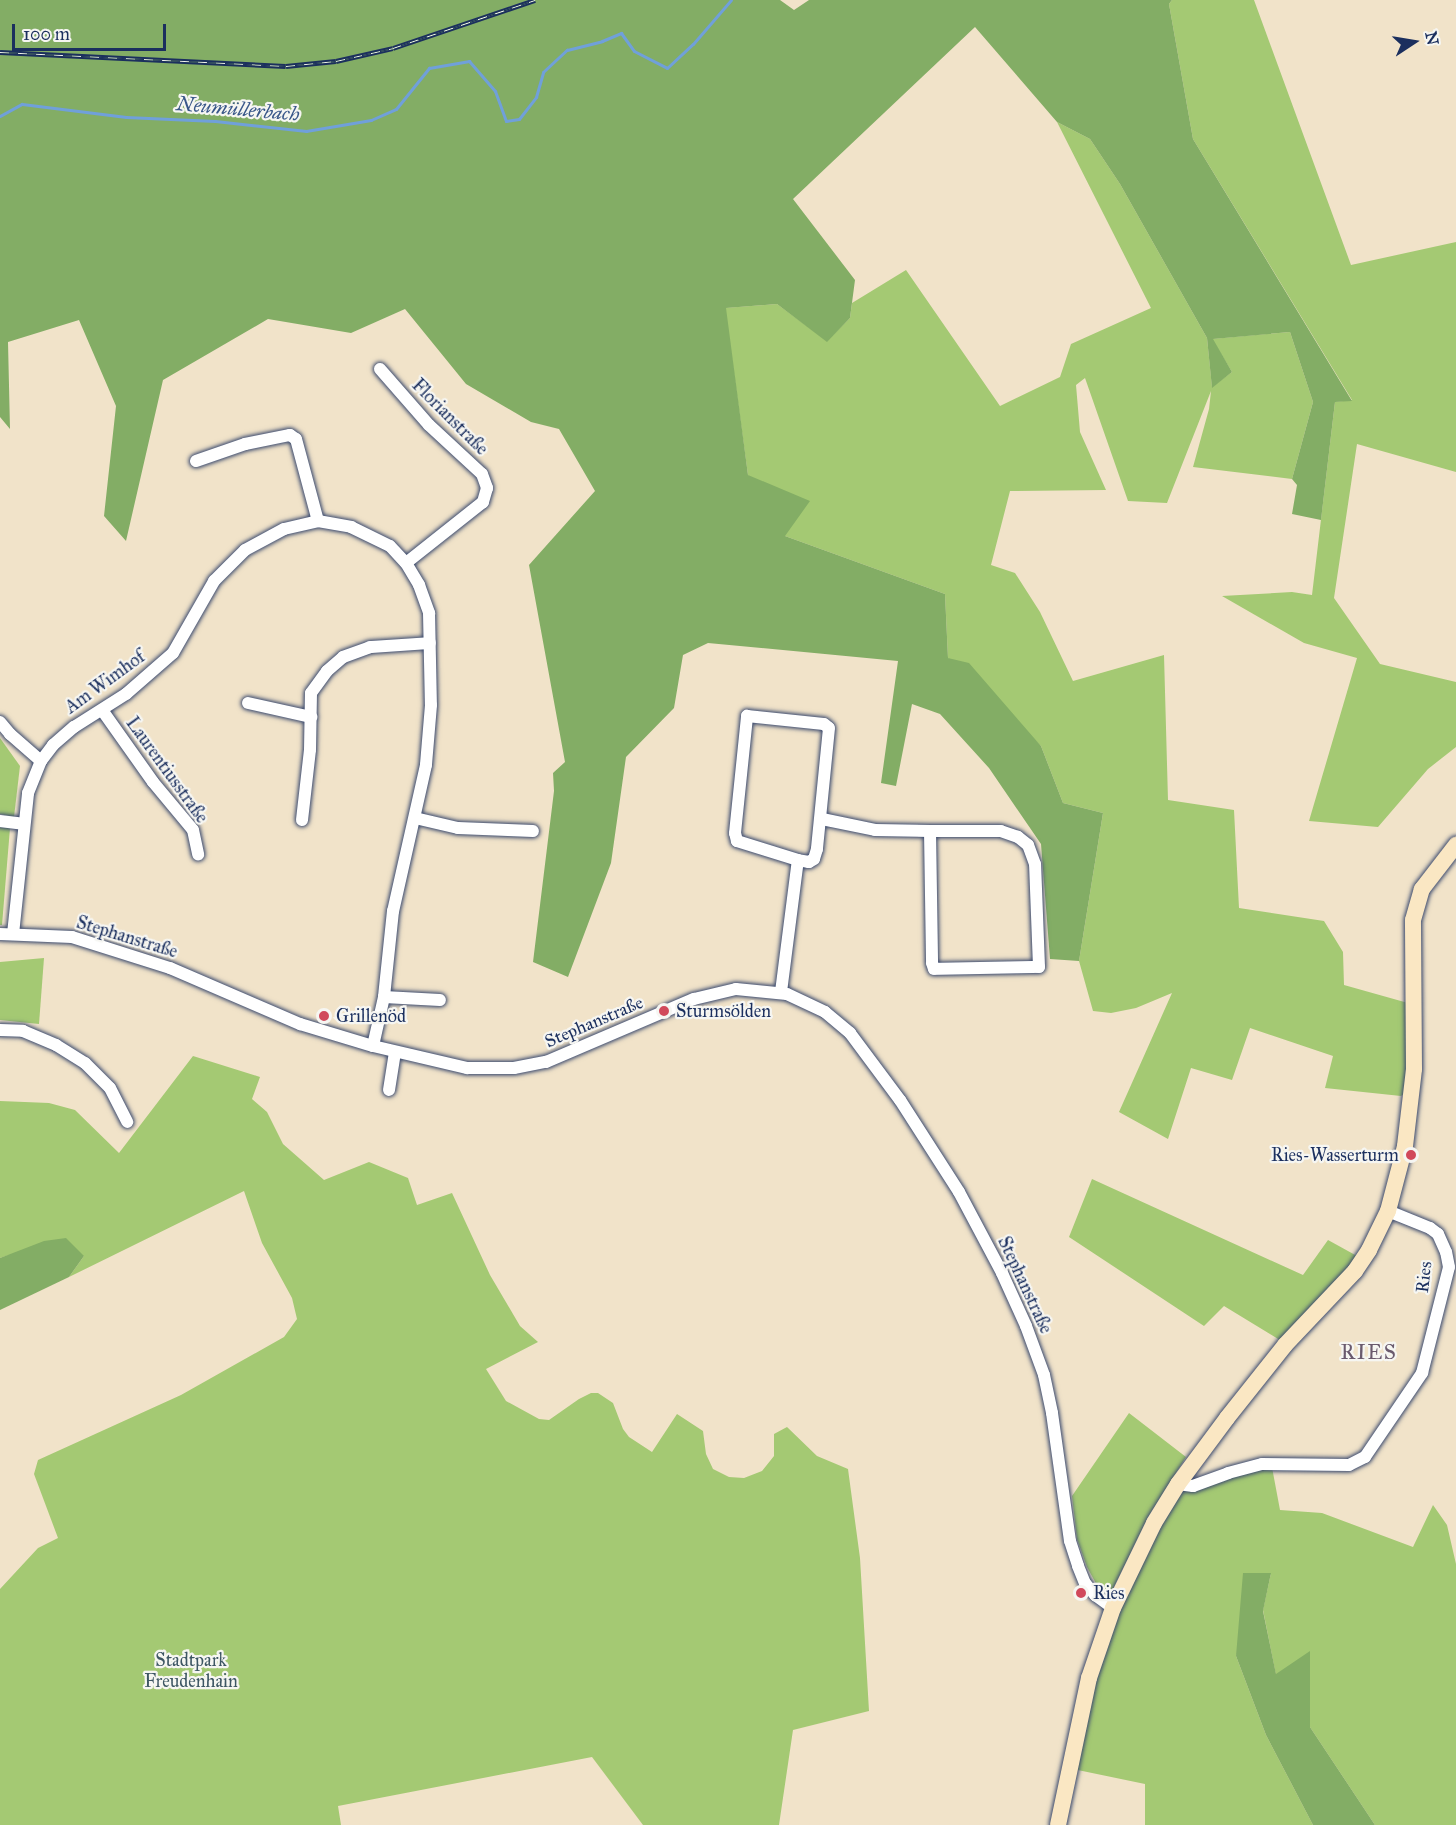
<!DOCTYPE html>
<meta charset="utf-8">
<style>
body{margin:0}
#map{position:relative;width:1456px;height:1825px;overflow:hidden;background:#f1e3c9;font-family:"IM FELL Great Primer",serif}
div>[style]{position:absolute}
[style*='--x']{left:calc(var(--x)*1px);top:calc(var(--y)*1px);width:calc(var(--w)*1px);rotate:calc(var(--a)*1deg)}
.green>*{inset:0;background:#a4c973}
.forest>*{inset:0;background:#83ad65}
.stream>*{height:3px;margin:-1.5px;padding:0 1.5px;transform-origin:1.5px;border-radius:1.5px;background:#70a0da}
.roads{filter:drop-shadow(0 0 2px #3b4a6e) drop-shadow(0 0 2px #3b4a6e)}
.street>*{height:12px;margin:-6px;padding:0 6px;transform-origin:6px;border-radius:6px;background:#fff}
.secondary>*{height:16px;margin:-8px;padding:0 8px;transform-origin:8px;border-radius:8px;background:#fae7c3}
.rail>*{height:5px;margin-top:-2.5px;transform-origin:0;background:repeating-linear-gradient(90deg,#f6f6f2 0 9px,#1b2f5e 0 18px);box-sizing:border-box;border-block:2px solid #1b2f5e}
.dots>*{width:16px;height:16px;translate:-50% -50%;box-sizing:border-box;border:3px solid #f6f6f2;border-radius:50%}
span{translate:-50% -50%;white-space:nowrap;text-align:center;line-height:1.15;-webkit-text-stroke:4.5px #f6f6f2;paint-order:stroke}
.street-label{font-size:18px;color:#1b2f5e}
.poi-label{font-size:18px;color:#1b2f5e}
.left{translate:0 -50%;text-align:left}
.right{translate:-100% -50%;text-align:right}
.park-label{font-size:18px;color:#3d5663}
.water-label{font-size:20px;color:#395789;font-style:italic}
.quarter-label{font-size:21px;color:#6a5a6d;letter-spacing:1.5px}
.north{position:absolute;left:1384px;top:12px;width:60px;height:60px;-webkit-text-stroke:4px #f6f6f2;paint-order:stroke;rotate:78deg;font-size:16px;font-weight:700;line-height:24px;text-align:center;color:#1b2f5e}
.north::after{content:'';display:block;margin:auto;width:21px;height:27px;background:#1b2f5e;clip-path:polygon(50% 0,100% 100%,50% 72%,0 100%)}
.scale{position:absolute;left:12px;top:24px;width:154px;height:27px;box-sizing:border-box;border:3px solid #1b2f5e;border-top:0;padding-left:8px;font-size:18px;line-height:21px;white-space:nowrap;color:#1b2f5e;-webkit-text-stroke:4px #f6f6f2;paint-order:stroke}
</style>
<div id="map">
<div class="green">
<div style="clip-path:polygon(1172px 0,1254px 0,1351px 265px,1456px 242px,1456px 472px,1357px 444px,1334px 598px,1380px 664px,1456px 682px,1456px 747px,1428px 769px,1378px 827px,1309px 821px,1357px 658px,1304px 643px,1222px 596px,1292px 592px,1312px 595px,1335px 402px,1352px 400px,1193px 139px,1169px 4px)"></div>
<div style="clip-path:polygon(1057px 122px,1090px 139px,1120px 184px,1207px 338px,1212px 387px,1232px 372px,1212px 339px,1290px 332px,1313px 402px,1292px 479px,1193px 467px,1209px 409px,1211px 391px,1167px 503px,1128px 501px,1085px 378px,1076px 385px,1080px 432px,1106px 490px,1010px 491px,991px 565px,1015px 573px,1040px 612px,1073px 681px,1164px 655px,1168px 800px,1234px 810px,1239px 908px,1324px 921px,1343px 952px,1344px 985px,1408px 1003px,1405px 1093px,1401px 1096px,1325px 1088px,1333px 1056px,1250px 1028px,1232px 1080px,1191px 1068px,1168px 1139px,1119px 1112px,1172px 993px,1136px 1008px,1111px 1013px,1093px 1011px,1079px 961px,1103px 813px,1063px 803px,1041px 746px,948px 658px,945px 594px,785px 536px,748px 475px,725px 308px,777px 304px,827px 341px,850px 318px,852px 303px,906px 270px,1000px 406px,1060px 377px,1071px 344px,1151px 308px)"></div>
<div style="clip-path:polygon(0 738px,20px 766px,14px 817px,0 814px)"></div>
<div style="clip-path:polygon(0 827px,10px 828px,2px 925px,0 925px)"></div>
<div style="clip-path:polygon(44px 958px,39px 1024px,0 1020px,0 962px)"></div>
<div style="clip-path:polygon(193px 1056px,260px 1077px,252px 1099px,267px 1112px,283px 1144px,324px 1180px,369px 1162px,408px 1178px,417px 1205px,452px 1193px,490px 1275px,520px 1326px,538px 1342px,486px 1369px,506px 1401px,539px 1419px,549px 1420px,579px 1399px,591px 1393px,598px 1393px,613px 1403px,623px 1429px,629px 1437px,652px 1452px,677px 1414px,703px 1431px,706px 1454px,713px 1469px,729px 1477px,744px 1478px,762px 1471px,774px 1456px,774px 1434px,787px 1427px,817px 1456px,848px 1469px,860px 1558px,869px 1711px,793px 1730px,779px 1825px,643px 1825px,592px 1757px,338px 1806px,341px 1825px,0 1825px,0 1589px,38px 1548px,58px 1538px,34px 1474px,38px 1460px,181px 1395px,284px 1337px,297px 1319px,292px 1298px,262px 1243px,244px 1191px,69px 1277px,84px 1256px,9px 1255px,0 1258px,0 1101px,49px 1103px,75px 1110px,119px 1153px)"></div>
<div style="clip-path:polygon(1092px 1179px,1303px 1275px,1328px 1240px,1357px 1256px,1356px 1261px,1283px 1342px,1224px 1306px,1204px 1326px,1069px 1237px)"></div>
<div style="clip-path:polygon(1129px 1413px,1186px 1457px,1148px 1517px,1113px 1589px,1108px 1591px,1099px 1589px,1087px 1567px,1077px 1539px,1072px 1496px)"></div>
<div style="clip-path:polygon(1271px 1462px,1280px 1510px,1322px 1513px,1413px 1547px,1433px 1505px,1447px 1525px,1456px 1564px,1456px 1825px,1375px 1825px,1310px 1727px,1310px 1652px,1276px 1675px,1263px 1610px,1271px 1573px,1236px 1656px,1266px 1735px,1313px 1825px,1145px 1825px,1145px 1784px,1068px 1768px,1089px 1678px,1178px 1484px)"></div>
</div>
<div class="forest">
<div style="clip-path:polygon(0 0,780px 0,794px 10px,809px 0,1172px 0,1169px 4px,1193px 139px,1352px 401px,1335px 402px,1321px 520px,1292px 514px,1297px 485px,1292px 479px,1313px 402px,1290px 332px,1213px 339px,1232px 372px,1212px 388px,1207px 338px,1120px 184px,1090px 139px,1057px 122px,975px 27px,793px 199px,855px 280px,850px 318px,827px 342px,777px 304px,726px 308px,748px 475px,810px 501px,785px 536px,945px 594px,948px 658px,969px 663px,1041px 746px,1063px 803px,1103px 813px,1079px 961px,1050px 959px,1041px 844px,989px 768px,940px 714px,912px 704px,896px 786px,881px 783px,898px 661px,708px 643px,683px 655px,674px 708px,626px 757px,611px 863px,568px 977px,533px 962px,554px 791px,553px 773px,565px 762px,529px 565px,595px 491px,559px 429px,531px 422px,466px 384px,405px 309px,351px 333px,268px 319px,163px 380px,126px 541px,104px 516px,116px 406px,79px 320px,8px 342px,10px 429px,0 417px)"></div>
<div style="clip-path:polygon(66px 1238px,84px 1256px,69px 1277px,0 1310px,0 1258px,44px 1241px)"></div>
<div style="clip-path:polygon(1243px 1573px,1271px 1573px,1263px 1611px,1276px 1674px,1310px 1651px,1310px 1727px,1375px 1825px,1313px 1825px,1266px 1735px,1236px 1656px)"></div>
</div>
<div class="stream">
<div style="--x:0;--y:116;--w:25;--a:-29"></div>
<div style="--x:22;--y:104;--w:105;--a:7.1"></div>
<div style="--x:126;--y:117;--w:89;--a:2.6"></div>
<div style="--x:215;--y:121;--w:92;--a:6.3"></div>
<div style="--x:306;--y:131;--w:66;--a:-9.6"></div>
<div style="--x:371;--y:120;--w:27;--a:-24"></div>
<div style="--x:396;--y:109;--w:53;--a:-51.2"></div>
<div style="--x:429;--y:68;--w:41;--a:-9.9"></div>
<div style="--x:469;--y:61;--w:40;--a:49"></div>
<div style="--x:495;--y:91;--w:32;--a:70"></div>
<div style="--x:506;--y:121;--w:13;--a:-9"></div>
<div style="--x:519;--y:119;--w:28;--a:-52"></div>
<div style="--x:536;--y:97;--w:26;--a:-74"></div>
<div style="--x:543;--y:72;--w:33;--a:-43"></div>
<div style="--x:567;--y:50;--w:36;--a:-14"></div>
<div style="--x:602;--y:41;--w:21;--a:-23"></div>
<div style="--x:621;--y:33;--w:22;--a:54"></div>
<div style="--x:634;--y:51;--w:37;--a:27"></div>
<div style="--x:667;--y:68;--w:35;--a:-43"></div>
<div style="--x:693;--y:44;--w:58;--a:-49.2"></div>
</div>
<div class="roads">
<div class="street">
<div style="--x:380;--y:369;--w:74;--a:48.8"></div>
<div style="--x:429;--y:425;--w:72;--a:42.8"></div>
<div style="--x:482;--y:474;--w:15;--a:70"></div>
<div style="--x:487;--y:488;--w:15;--a:106"></div>
<div style="--x:483;--y:502;--w:98;--a:141.6"></div>
<div style="--x:196;--y:461;--w:52;--a:-19.1"></div>
<div style="--x:245;--y:444;--w:46;--a:-11.3"></div>
<div style="--x:290;--y:435;--w:7;--a:34"></div>
<div style="--x:296;--y:439;--w:85;--a:75"></div>
<div style="--x:248;--y:703;--w:65;--a:12.5"></div>
<div style="--x:102;--y:710;--w:88;--a:54.7"></div>
<div style="--x:153;--y:782;--w:62;--a:50.2"></div>
<div style="--x:193;--y:830;--w:25;--a:78"></div>
<div style="--x:0;--y:722;--w:16;--a:50"></div>
<div style="--x:10;--y:734;--w:41;--a:41.1"></div>
<div style="--x:415;--y:818;--w:44;--a:13.1"></div>
<div style="--x:458;--y:828;--w:75;--a:2.3"></div>
<div style="--x:822;--y:819;--w:54;--a:11.7"></div>
<div style="--x:875;--y:830;--w:55;--a:1"></div>
<div style="--x:930;--y:831;--w:132;--a:89.1"></div>
<div style="--x:932;--y:963;--w:6;--a:72"></div>
<div style="--x:934;--y:969;--w:105;--a:-1.1"></div>
<div style="--x:1039;--y:967;--w:103;--a:-92.2"></div>
<div style="--x:1035;--y:864;--w:20;--a:-110"></div>
<div style="--x:1028;--y:845;--w:13;--a:-141"></div>
<div style="--x:1018;--y:837;--w:18;--a:-161"></div>
<div style="--x:1001;--y:831;--w:71;--a:180"></div>
<div style="--x:302;--y:820;--w:70;--a:-83.5"></div>
<div style="--x:310;--y:750;--w:57;--a:-89"></div>
<div style="--x:311;--y:693;--w:27;--a:-54"></div>
<div style="--x:327;--y:671;--w:21;--a:-41"></div>
<div style="--x:343;--y:657;--w:29;--a:-20"></div>
<div style="--x:370;--y:647;--w:60;--a:-3.8"></div>
<div style="--x:0;--y:821;--w:23;--a:7"></div>
<div style="--x:0;--y:934;--w:72;--a:2.4"></div>
<div style="--x:72;--y:937;--w:103;--a:17.6"></div>
<div style="--x:170;--y:968;--w:142;--a:23.3"></div>
<div style="--x:300;--y:1024;--w:76;--a:16.8"></div>
<div style="--x:373;--y:1046;--w:97;--a:13.2"></div>
<div style="--x:467;--y:1068;--w:47;--a:0"></div>
<div style="--x:514;--y:1068;--w:33;--a:-11"></div>
<div style="--x:546;--y:1062;--w:161;--a:-23.1"></div>
<div style="--x:694;--y:999;--w:43;--a:-13.4"></div>
<div style="--x:736;--y:989;--w:51;--a:5.6"></div>
<div style="--x:787;--y:994;--w:42;--a:25.3"></div>
<div style="--x:825;--y:1012;--w:33;--a:40"></div>
<div style="--x:850;--y:1033;--w:84;--a:53.3"></div>
<div style="--x:900;--y:1100;--w:109;--a:57.3"></div>
<div style="--x:959;--y:1192;--w:92;--a:62"></div>
<div style="--x:1002;--y:1273;--w:58;--a:65.6"></div>
<div style="--x:1026;--y:1326;--w:52;--a:69.8"></div>
<div style="--x:1044;--y:1375;--w:39;--a:78"></div>
<div style="--x:1052;--y:1413;--w:129;--a:82"></div>
<div style="--x:1070;--y:1541;--w:26;--a:72"></div>
<div style="--x:1078;--y:1566;--w:18;--a:68"></div>
<div style="--x:1085;--y:1583;--w:16;--a:50"></div>
<div style="--x:1095;--y:1595;--w:22;--a:36"></div>
<div style="--x:13;--y:934;--w:142;--a:-83.9"></div>
<div style="--x:28;--y:793;--w:35;--a:-68"></div>
<div style="--x:41;--y:761;--w:20;--a:-53"></div>
<div style="--x:53;--y:745;--w:28;--a:-41"></div>
<div style="--x:74;--y:727;--w:62;--a:-32.4"></div>
<div style="--x:126;--y:694;--w:62;--a:-41.1"></div>
<div style="--x:173;--y:653;--w:83;--a:-60.3"></div>
<div style="--x:214;--y:581;--w:44;--a:-45"></div>
<div style="--x:245;--y:550;--w:44;--a:-28.3"></div>
<div style="--x:284;--y:529;--w:35;--a:-13"></div>
<div style="--x:318;--y:521;--w:34;--a:10"></div>
<div style="--x:351;--y:527;--w:43;--a:26"></div>
<div style="--x:390;--y:546;--w:23;--a:47"></div>
<div style="--x:406;--y:563;--w:26;--a:59"></div>
<div style="--x:419;--y:585;--w:30;--a:70"></div>
<div style="--x:429;--y:613;--w:92;--a:88.8"></div>
<div style="--x:431;--y:705;--w:60;--a:94.8"></div>
<div style="--x:426;--y:765;--w:150;--a:102.7"></div>
<div style="--x:393;--y:911;--w:86;--a:96"></div>
<div style="--x:384;--y:997;--w:50;--a:102.7"></div>
<div style="--x:781;--y:992;--w:133;--a:-82.7"></div>
<div style="--x:798;--y:860;--w:64;--a:-162.7"></div>
<div style="--x:737;--y:841;--w:8;--a:-104"></div>
<div style="--x:735;--y:833;--w:118;--a:-84.1"></div>
<div style="--x:747;--y:716;--w:77;--a:5.9"></div>
<div style="--x:824;--y:724;--w:6;--a:39"></div>
<div style="--x:829;--y:728;--w:122;--a:95.7"></div>
<div style="--x:817;--y:849;--w:10;--a:107"></div>
<div style="--x:814;--y:859;--w:6;--a:149"></div>
<div style="--x:809;--y:862;--w:11;--a:-170"></div>
<div style="--x:384;--y:997;--w:56;--a:3.1"></div>
<div style="--x:0;--y:1030;--w:23;--a:2"></div>
<div style="--x:23;--y:1031;--w:36;--a:23"></div>
<div style="--x:56;--y:1045;--w:34;--a:32"></div>
<div style="--x:85;--y:1063;--w:35;--a:45"></div>
<div style="--x:110;--y:1088;--w:38;--a:63"></div>
<div style="--x:389;--y:1090;--w:38;--a:-81"></div>
<div style="--x:1178;--y:1484;--w:15;--a:8"></div>
<div style="--x:1193;--y:1486;--w:37;--a:-20"></div>
<div style="--x:1228;--y:1473;--w:35;--a:-15"></div>
<div style="--x:1262;--y:1464;--w:87;--a:0.7"></div>
<div style="--x:1349;--y:1465;--w:18;--a:-27"></div>
<div style="--x:1365;--y:1457;--w:102;--a:-55.8"></div>
<div style="--x:1422;--y:1373;--w:109;--a:-75.7"></div>
<div style="--x:1449;--y:1267;--w:15;--a:-101"></div>
<div style="--x:1446;--y:1252;--w:20;--a:-114"></div>
<div style="--x:1438;--y:1234;--w:10;--a:-143"></div>
<div style="--x:1430;--y:1228;--w:45;--a:-158"></div>
</div>
<div class="secondary">
<div style="--x:1058;--y:1825;--w:150;--a:-78.1"></div>
<div style="--x:1089;--y:1678;--w:74;--a:-71.1"></div>
<div style="--x:1113;--y:1608;--w:94;--a:-64.2"></div>
<div style="--x:1154;--y:1523;--w:46;--a:-58.4"></div>
<div style="--x:1178;--y:1484;--w:82;--a:-53.4"></div>
<div style="--x:1227;--y:1418;--w:93;--a:-51.5"></div>
<div style="--x:1285;--y:1345;--w:102;--a:-46.6"></div>
<div style="--x:1355;--y:1271;--w:25;--a:-56"></div>
<div style="--x:1369;--y:1250;--w:43;--a:-64"></div>
<div style="--x:1388;--y:1211;--w:67;--a:-75.3"></div>
<div style="--x:1405;--y:1146;--w:78;--a:-83.3"></div>
<div style="--x:1414;--y:1069;--w:149;--a:-90.4"></div>
<div style="--x:1413;--y:920;--w:32;--a:-74"></div>
<div style="--x:1422;--y:889;--w:56;--a:-52.3"></div>
</div>
</div>
<div class="rail">
<div style="--x:0;--y:52;--w:286;--a:2.8"></div>
<div style="--x:286;--y:66;--w:50;--a:-5.7"></div>
<div style="--x:336;--y:61;--w:58;--a:-12.8"></div>
<div style="--x:393;--y:48;--w:150;--a:-18.7"></div>
</div>
<div class="dots">
<div style="left:664px;top:1011px;background:#d1495b"></div>
<div style="left:324px;top:1016px;background:#d1495b"></div>
<div style="left:1411px;top:1155px;background:#d1495b"></div>
<div style="left:1081px;top:1593px;background:#d1495b"></div>
</div>
<div class="street-label">
<span style="left:450px;top:417px;rotate:45deg">Florianstraße</span>
<span style="left:105px;top:682px;rotate:-36deg">Am Wimhof</span>
<span style="left:167px;top:770px;rotate:54deg">Laurentiusstraße</span>
<span style="left:127px;top:937px;rotate:17deg">Stephanstraße</span>
<span style="left:594px;top:1022px;rotate:-23deg">Stephanstraße</span>
<span style="left:1424px;top:1277px;rotate:-83deg">Ries</span>
<span style="left:1025px;top:1285px;rotate:65deg">Stephanstraße</span>
</div>
<div class="poi-label">
<span class="left" style="left:676px;top:1011px">Sturmsölden</span>
<span class="left" style="left:336px;top:1016px">Grillenöd</span>
<span class="right" style="left:1399px;top:1155px">Ries-Wasserturm</span>
<span class="left" style="left:1093px;top:1593px">Ries</span>
</div>
<div class="park-label">
<span style="left:191px;top:1671px">Stadtpark<br>Freudenhain</span>
</div>
<div class="water-label">
<span style="left:238px;top:109px;rotate:5deg">Neumüllerbach</span>
</div>
<div class="quarter-label">
<span style="left:1369px;top:1352px">RIES</span>
</div>
<div class="north">N</div>
<div class="scale">100 m</div>
</div>
